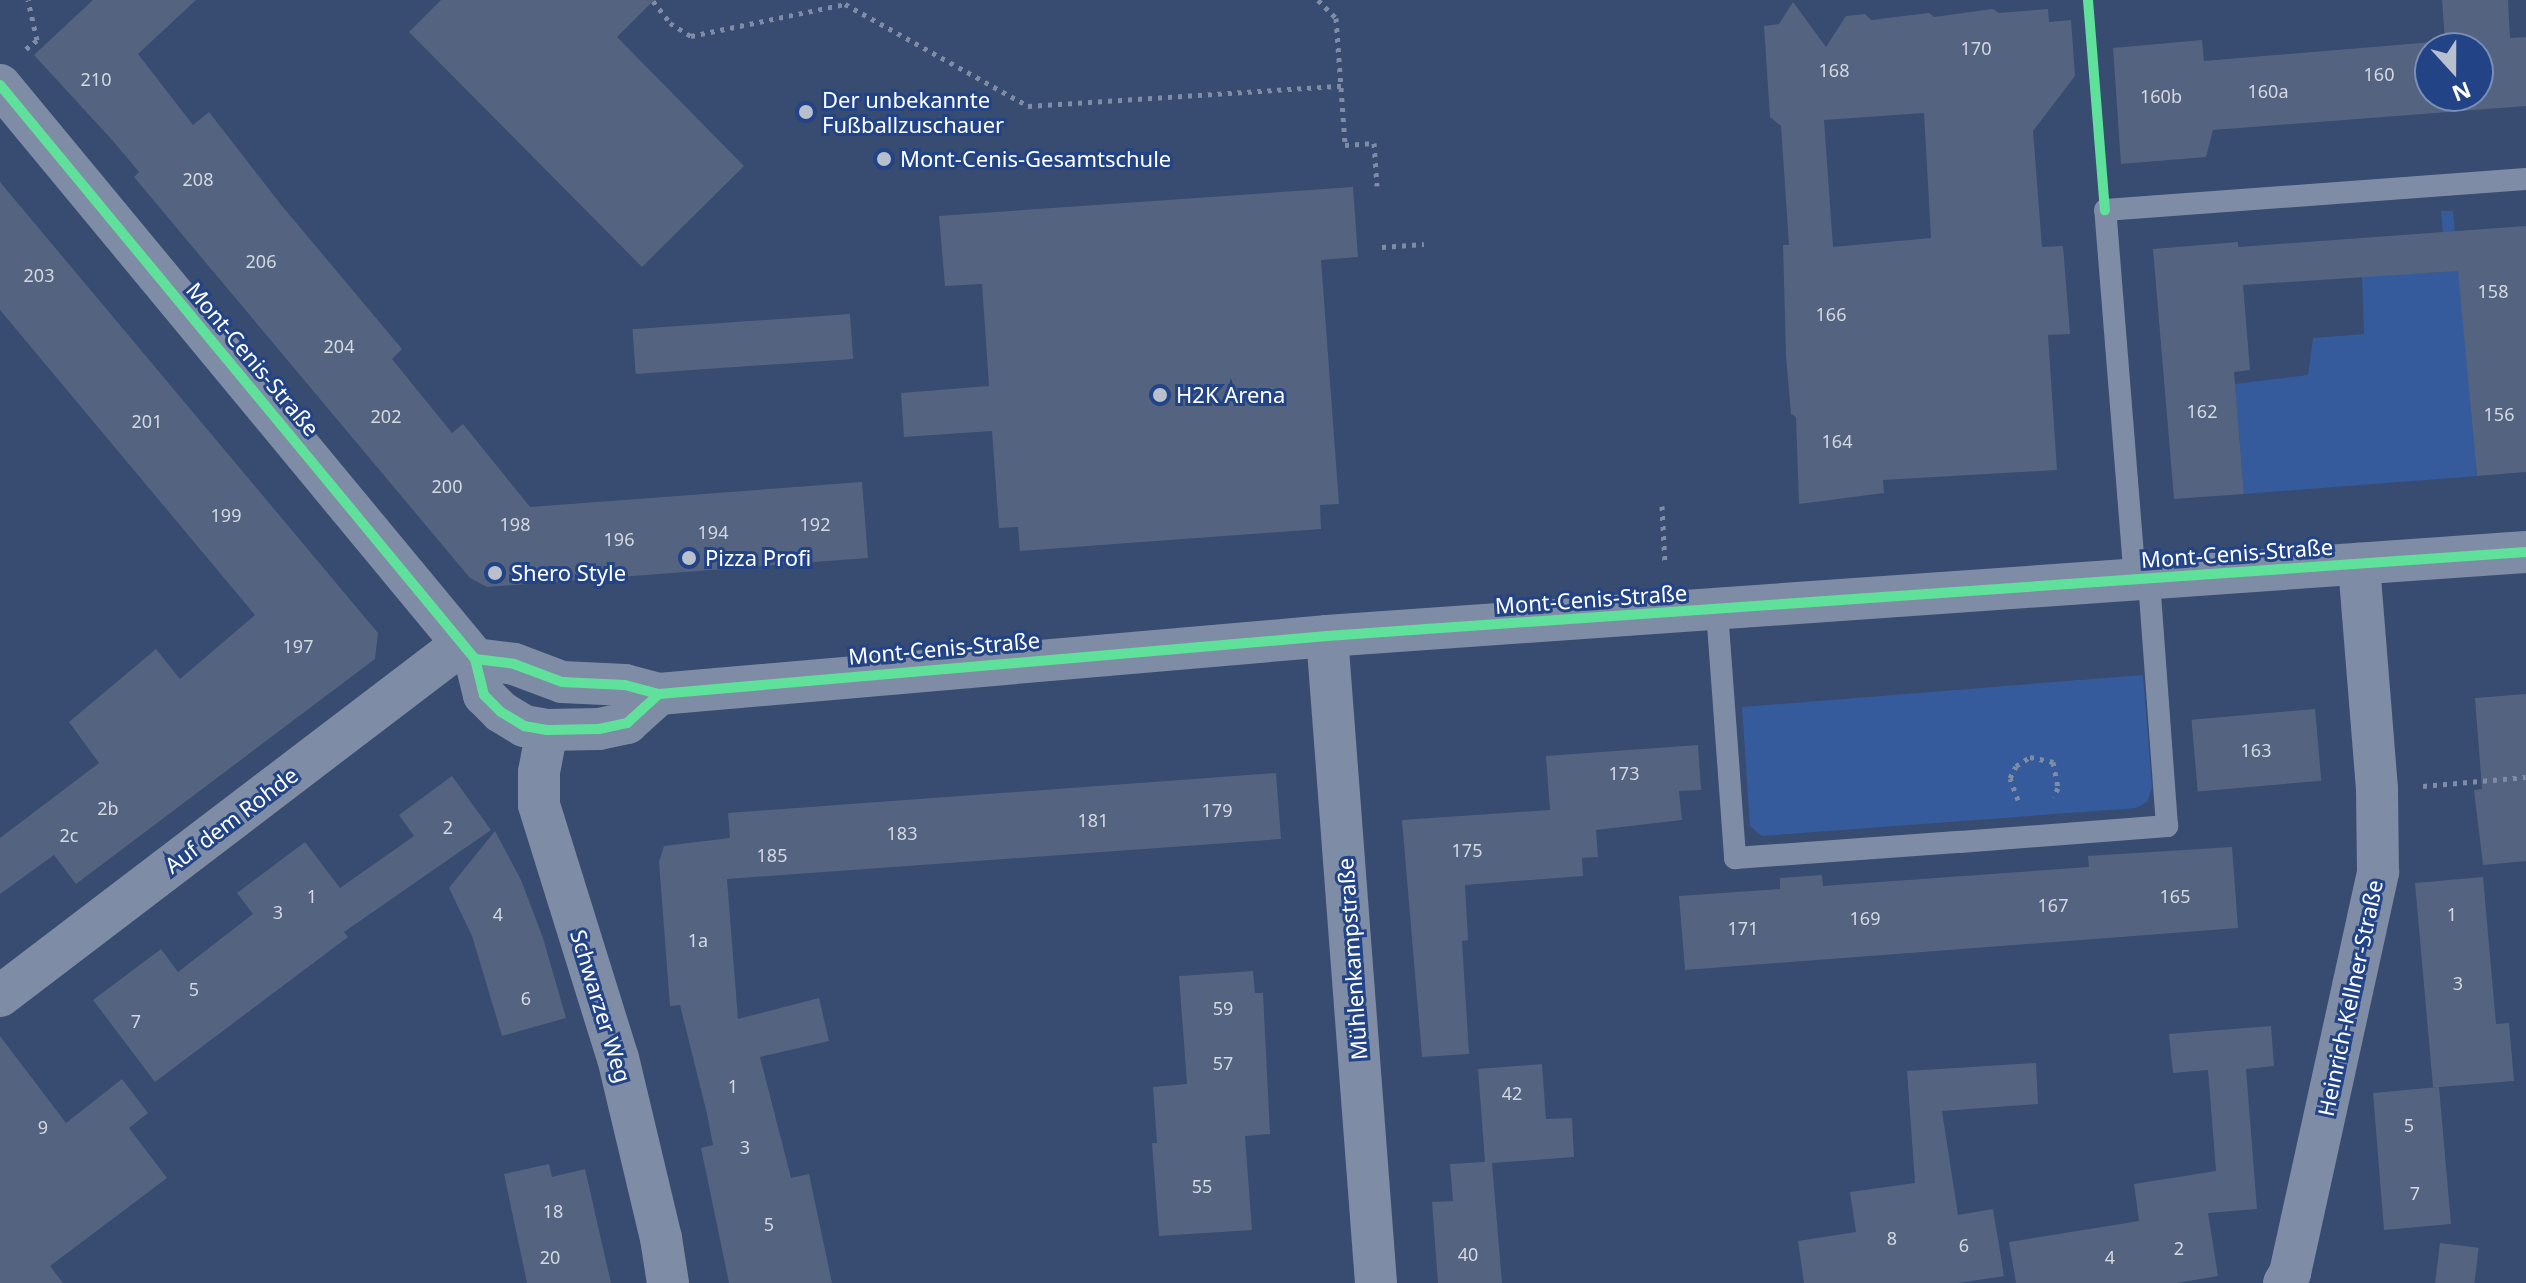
<!DOCTYPE html>
<meta charset="utf-8">
<style>
body{margin:0}
#map{position:relative;width:2526px;height:1283px;overflow:hidden;background:#384b70;font-family:"Noto Sans",sans-serif}
div>[style]{position:absolute}
[style*='--x']{left:calc(var(--x)*1px);top:calc(var(--y)*1px);width:calc(var(--w)*1px);rotate:calc(var(--a)*1deg)}
.green>*{inset:0;background:#365b9c}
.building>*{inset:0;background:#546380;transform-origin:0 0}
.path>*{height:5px;margin-top:-2.5px;transform-origin:0;background:repeating-linear-gradient(90deg,#7f8ca5 0 4px,transparent 0 10px)}
.lane>*{height:22px;margin:-11px;padding:0 11px;transform-origin:11px;border-radius:11px;background:#7f8ca5}
.street>*{height:42px;margin:-21px;padding:0 21px;transform-origin:21px;border-radius:21px;background:#7f8ca5}
.cycleway>*{height:10px;margin:-5px;padding:0 5px;transform-origin:5px;border-radius:5px;background:#60e19b}
.dots>*{width:22px;height:22px;translate:-50% -50%;box-sizing:border-box;border:4px solid #224486;border-radius:50%}
span{translate:-50% -50%;white-space:nowrap;text-align:center;line-height:1.15;-webkit-text-stroke:6px #224486;paint-order:stroke}
.number-label{font-size:18px;color:#d4d8df}
.number-label span{-webkit-text-stroke-width:0}
.poi-label{font-size:22px;color:#fff}
.left{translate:0 -50%;text-align:left}
.street-label{font-size:22px;color:#fff}
.north{position:absolute;left:2414px;top:32px;width:80px;height:80px;box-sizing:border-box;background:#224486;border:2px solid #7a8fb6;border-radius:50%;rotate:159deg;font-size:22px;font-weight:700;line-height:32px;text-align:center;color:#fff}
.north::after{content:'';display:block;margin:auto;width:28px;height:36px;background:#b9c0cd;clip-path:polygon(50% 0,100% 100%,50% 72%,0 100%)}
</style>
<div id="map">
<div class="green">
<div style="clip-path:polygon(2441px 211px,2453px 211px,2477px 476px,2244px 494px,2235px 384px,2308px 375px,2313px 338px,2364px 334px,2362px 276px,2446px 272px)"></div>
<div style="clip-path:polygon(2143px 675px,2152px 788px,2147px 802px,2136px 808px,1762px 836px,1750px 826px,1742px 707px)"></div>
</div>
<div class="building">
<div style="clip-path:polygon(93px 0,196px 0,138px 54px,193px 125px,209px 112px,282px 206px,402px 349px,392px 359px,452px 433px,463px 424px,530px 507px,862px 482px,868px 558px,487px 587px,470px 578px,134px 177px,139px 172px,113px 141px,34px 55px)"></div>
<div style="clip-path:polygon(441px 0,654px 0,617px 37px,744px 166px,642px 267px,409px 32px)"></div>
<div style="clip-path:polygon(evenodd,2442px 0,2508px 0,2510px 38px,2526px 37px,2526px 106px,2213px 130px,2206px 157px,2121px 164px,2113px 48px,2202px 40px,2204px 61px,2445px 41px,2442px 0,2430px 48px,2478px 48px,2478px 96px,2430px 96px,2430px 48px)"></div>
<div style="clip-path:polygon(evenodd,1793px 2px,1826px 47px,1846px 16px,1865px 14px,1871px 20px,1929px 13px,1934px 17px,1993px 9px,1999px 13px,2048px 9px,2049px 22px,2071px 20px,2075px 76px,2033px 131px,2042px 247px,2063px 246px,2070px 334px,2048px 335px,2057px 470px,1883px 480px,1884px 493px,1799px 504px,1796px 417px,1791px 414px,1786px 356px,1783px 245px,1789px 245px,1781px 126px,1770px 117px,1764px 26px,1779px 24px,1793px 2px,1924px 113px,1931px 238px,1833px 247px,1824px 120px,1924px 113px)"></div>
<div style="clip-path:polygon(0 182px,378px 633px,375px 659px,76px 884px,54px 855px,0 894px,0 838px,99px 763px,69px 722px,156px 649px,180px 679px,255px 615px,0 310px)"></div>
<div style="clip-path:polygon(1353px 187px,1358px 257px,1321px 260px,1339px 504px,1320px 505px,1321px 529px,1020px 551px,1018px 527px,999px 528px,992px 431px,904px 437px,901px 393px,989px 386px,982px 284px,945px 286px,939px 216px)"></div>
<div style="clip-path:polygon(2526px 226px,2526px 472px,2477px 476px,2458px 271px,2243px 285px,2250px 370px,2234px 372px,2244px 494px,2174px 499px,2153px 249px,2238px 242px,2238px 247px)"></div>
<div style="left:850px;top:314px;width:45px;height:218px;rotate:86deg"></div>
<div style="clip-path:polygon(2526px 694px,2526px 861px,2483px 865px,2474px 790px,2482px 789px,2475px 698px)"></div>
<div style="left:2315px;top:709px;width:72px;height:124px;rotate:85deg"></div>
<div style="clip-path:polygon(1698px 745px,1701px 790px,1679px 791px,1682px 820px,1596px 830px,1598px 857px,1582px 858px,1583px 876px,1465px 885px,1468px 940px,1462px 941px,1469px 1054px,1422px 1057px,1402px 820px,1550px 810px,1546px 756px)"></div>
<div style="clip-path:polygon(1276px 773px,1281px 839px,727px 879px,738px 1019px,819px 998px,829px 1041px,760px 1057px,791px 1178px,809px 1174px,832px 1283px,729px 1283px,701px 1148px,713px 1145px,707px 1114px,680px 1005px,670px 1006px,659px 862px,664px 846px,730px 838px,728px 813px)"></div>
<div style="clip-path:polygon(452px 776px,491px 830px,344px 932px,348px 937px,155px 1082px,93px 1000px,161px 949px,178px 972px,253px 914px,237px 893px,305px 842px,340px 888px,414px 836px,399px 815px)"></div>
<div style="clip-path:polygon(495px 831px,521px 880px,543px 938px,566px 1018px,502px 1036px,472px 936px,449px 888px)"></div>
<div style="clip-path:polygon(2232px 847px,2238px 928px,1685px 970px,1679px 896px,1780px 889px,1780px 878px,1822px 875px,1823px 886px,2089px 867px,2088px 856px)"></div>
<div style="clip-path:polygon(2483px 877px,2496px 1024px,2509px 1023px,2514px 1081px,2439px 1087px,2451px 1224px,2384px 1230px,2373px 1093px,2438px 1087px,2433px 1087px,2415px 883px)"></div>
<div style="clip-path:polygon(1253px 971px,1255px 993px,1263px 993px,1270px 1134px,1245px 1136px,1252px 1230px,1159px 1236px,1152px 1143px,1157px 1143px,1153px 1087px,1187px 1084px,1179px 976px)"></div>
<div style="clip-path:polygon(2271px 1026px,2274px 1066px,2246px 1069px,2257px 1209px,2208px 1213px,2218px 1276px,2177px 1283px,2016px 1283px,2009px 1242px,2139px 1221px,2134px 1184px,2216px 1171px,2208px 1070px,2173px 1073px,2169px 1034px)"></div>
<div style="clip-path:polygon(0 1036px,66px 1123px,122px 1079px,148px 1113px,129px 1128px,167px 1178px,50px 1266px,63px 1283px,0 1283px)"></div>
<div style="clip-path:polygon(2036px 1063px,2038px 1104px,1942px 1111px,1958px 1215px,1993px 1209px,2004px 1276px,1958px 1283px,1804px 1283px,1798px 1241px,1856px 1232px,1850px 1192px,1915px 1183px,1907px 1071px)"></div>
<div style="clip-path:polygon(1542px 1064px,1546px 1119px,1572px 1118px,1574px 1157px,1492px 1163px,1502px 1283px,1438px 1283px,1432px 1202px,1453px 1201px,1450px 1164px,1485px 1162px,1478px 1069px)"></div>
<div style="clip-path:polygon(549px 1164px,552px 1177px,585px 1169px,611px 1283px,527px 1283px,504px 1174px)"></div>
<div style="left:2440px;top:1243px;width:39px;height:40px;rotate:7deg"></div>
</div>
<div class="path">
<div style="--x:1318;--y:0;--w:25;--a:45"></div>
<div style="--x:1336;--y:18;--w:127;--a:85.9"></div>
<div style="--x:1345;--y:145;--w:29;--a:-4"></div>
<div style="--x:1374;--y:143;--w:43;--a:86"></div>
<div style="--x:653;--y:1;--w:28;--a:52"></div>
<div style="--x:670;--y:23;--w:25;--a:32"></div>
<div style="--x:691;--y:36;--w:157;--a:-11.7"></div>
<div style="--x:845;--y:4;--w:210;--a:29.1"></div>
<div style="--x:1028;--y:106;--w:314;--a:-3.7"></div>
<div style="--x:26;--y:49;--w:14;--a:-39"></div>
<div style="--x:37;--y:40;--w:41;--a:-102.7"></div>
<div style="--x:1382;--y:247;--w:42;--a:-4.1"></div>
<div style="--x:1662;--y:506;--w:59;--a:87.1"></div>
<div style="--x:2423;--y:786;--w:103;--a:-5"></div>
<div style="--x:2018;--y:800;--w:23;--a:-110"></div>
<div style="--x:2010;--y:778;--w:13;--a:-63"></div>
<div style="--x:2016;--y:766;--w:17;--a:-33"></div>
<div style="--x:2030;--y:757;--w:24;--a:12"></div>
<div style="--x:2053;--y:762;--w:26;--a:79"></div>
<div style="--x:2058;--y:788;--w:10;--a:119"></div>
</div>
<div class="lane">
<div style="--x:2135;--y:580;--w:371;--a:-94.6"></div>
<div style="--x:2105;--y:210;--w:422;--a:-4.2"></div>
<div style="--x:1717;--y:611;--w:248;--a:85.8"></div>
<div style="--x:1735;--y:858;--w:226;--a:-4.1"></div>
<div style="--x:1960;--y:842;--w:208;--a:-4.4"></div>
<div style="--x:2167;--y:826;--w:248;--a:-94.2"></div>
</div>
<div class="street">
<div style="--x:0;--y:85;--w:745;--a:50.39"></div>
<div style="--x:475;--y:659;--w:37;--a:76"></div>
<div style="--x:484;--y:695;--w:24;--a:45"></div>
<div style="--x:501;--y:712;--w:27;--a:31"></div>
<div style="--x:524;--y:726;--w:23;--a:10"></div>
<div style="--x:547;--y:730;--w:52;--a:-1.1"></div>
<div style="--x:599;--y:729;--w:29;--a:-12"></div>
<div style="--x:627;--y:723;--w:43;--a:-42.2"></div>
<div style="--x:1327;--y:636;--w:649;--a:85.67"></div>
<div style="--x:475;--y:659;--w:39;--a:7"></div>
<div style="--x:514;--y:664;--w:51;--a:20.6"></div>
<div style="--x:562;--y:682;--w:63;--a:2.7"></div>
<div style="--x:625;--y:685;--w:35;--a:15"></div>
<div style="--x:659;--y:694;--w:671;--a:-4.96"></div>
<div style="--x:1327;--y:636;--w:1202;--a:-4.01"></div>
<div style="--x:547;--y:730;--w:43;--a:100.8"></div>
<div style="--x:539;--y:772;--w:33;--a:90"></div>
<div style="--x:539;--y:805;--w:265;--a:72.7"></div>
<div style="--x:618;--y:1058;--w:185;--a:76.6"></div>
<div style="--x:661;--y:1238;--w:46;--a:81.2"></div>
<div style="--x:0;--y:996;--w:581;--a:-37.3"></div>
<div style="--x:2284;--y:1283;--w:12;--a:-59"></div>
<div style="--x:2290;--y:1273;--w:411;--a:-77.6"></div>
<div style="--x:2378;--y:872;--w:83;--a:-90.7"></div>
<div style="--x:2377;--y:789;--w:226;--a:-94.6"></div>
</div>
<div class="cycleway">
<div style="--x:2088;--y:0;--w:211;--a:85.4"></div>
<div style="--x:0;--y:85;--w:745;--a:50.39"></div>
<div style="--x:475;--y:659;--w:37;--a:76"></div>
<div style="--x:484;--y:695;--w:24;--a:45"></div>
<div style="--x:501;--y:712;--w:27;--a:31"></div>
<div style="--x:524;--y:726;--w:23;--a:10"></div>
<div style="--x:547;--y:730;--w:52;--a:-1.1"></div>
<div style="--x:599;--y:729;--w:29;--a:-12"></div>
<div style="--x:627;--y:723;--w:43;--a:-42.2"></div>
<div style="--x:475;--y:659;--w:39;--a:7"></div>
<div style="--x:514;--y:664;--w:51;--a:20.6"></div>
<div style="--x:562;--y:682;--w:63;--a:2.7"></div>
<div style="--x:625;--y:685;--w:35;--a:15"></div>
<div style="--x:659;--y:694;--w:671;--a:-4.96"></div>
<div style="--x:1327;--y:636;--w:1202;--a:-4.01"></div>
</div>
<div class="dots">
<div style="left:806px;top:112px;background:#b9c0cd"></div>
<div style="left:884px;top:159px;background:#b9c0cd"></div>
<div style="left:1160px;top:395px;background:#b9c0cd"></div>
<div style="left:689px;top:558px;background:#b9c0cd"></div>
<div style="left:495px;top:573px;background:#b9c0cd"></div>
</div>
<div class="number-label">
<span style="left:1976px;top:48px">170</span>
<span style="left:1834px;top:70px">168</span>
<span style="left:2379px;top:74px">160</span>
<span style="left:96px;top:79px">210</span>
<span style="left:2268px;top:91px">160a</span>
<span style="left:2161px;top:96px">160b</span>
<span style="left:198px;top:179px">208</span>
<span style="left:261px;top:261px">206</span>
<span style="left:39px;top:275px">203</span>
<span style="left:2493px;top:291px">158</span>
<span style="left:1831px;top:314px">166</span>
<span style="left:339px;top:346px">204</span>
<span style="left:2202px;top:411px">162</span>
<span style="left:2499px;top:414px">156</span>
<span style="left:386px;top:416px">202</span>
<span style="left:147px;top:421px">201</span>
<span style="left:1837px;top:441px">164</span>
<span style="left:447px;top:486px">200</span>
<span style="left:226px;top:515px">199</span>
<span style="left:515px;top:524px">198</span>
<span style="left:815px;top:524px">192</span>
<span style="left:713px;top:532px">194</span>
<span style="left:619px;top:539px">196</span>
<span style="left:298px;top:646px">197</span>
<span style="left:2256px;top:750px">163</span>
<span style="left:1624px;top:773px">173</span>
<span style="left:108px;top:808px">2b</span>
<span style="left:1217px;top:810px">179</span>
<span style="left:1093px;top:820px">181</span>
<span style="left:448px;top:827px">2</span>
<span style="left:902px;top:833px">183</span>
<span style="left:69px;top:835px">2c</span>
<span style="left:1467px;top:850px">175</span>
<span style="left:772px;top:855px">185</span>
<span style="left:312px;top:896px">1</span>
<span style="left:2175px;top:896px">165</span>
<span style="left:2053px;top:905px">167</span>
<span style="left:278px;top:912px">3</span>
<span style="left:498px;top:914px">4</span>
<span style="left:2452px;top:914px">1</span>
<span style="left:1865px;top:918px">169</span>
<span style="left:1743px;top:928px">171</span>
<span style="left:698px;top:940px">1a</span>
<span style="left:2458px;top:983px">3</span>
<span style="left:194px;top:989px">5</span>
<span style="left:526px;top:998px">6</span>
<span style="left:1223px;top:1008px">59</span>
<span style="left:136px;top:1021px">7</span>
<span style="left:1223px;top:1063px">57</span>
<span style="left:733px;top:1086px">1</span>
<span style="left:1512px;top:1093px">42</span>
<span style="left:2409px;top:1125px">5</span>
<span style="left:43px;top:1127px">9</span>
<span style="left:745px;top:1147px">3</span>
<span style="left:1202px;top:1186px">55</span>
<span style="left:2415px;top:1193px">7</span>
<span style="left:553px;top:1211px">18</span>
<span style="left:769px;top:1224px">5</span>
<span style="left:1892px;top:1238px">8</span>
<span style="left:1964px;top:1245px">6</span>
<span style="left:2179px;top:1248px">2</span>
<span style="left:1468px;top:1254px">40</span>
<span style="left:550px;top:1257px">20</span>
<span style="left:2110px;top:1257px">4</span>
</div>
<div class="poi-label">
<span class="left" style="left:822px;top:112px">Der unbekannte<br>Fußballzuschauer</span>
<span class="left" style="left:900px;top:159px">Mont-Cenis-Gesamtschule</span>
<span class="left" style="left:1176px;top:395px">H2K Arena</span>
<span class="left" style="left:705px;top:558px">Pizza Profi</span>
<span class="left" style="left:511px;top:573px">Shero Style</span>
</div>
<div class="street-label">
<span style="left:253px;top:359px;rotate:50deg">Mont-Cenis-Straße</span>
<span style="left:2237px;top:553px;rotate:-4deg">Mont-Cenis-Straße</span>
<span style="left:1591px;top:599px;rotate:-4deg">Mont-Cenis-Straße</span>
<span style="left:944px;top:648px;rotate:-5deg">Mont-Cenis-Straße</span>
<span style="left:231px;top:820px;rotate:-37deg">Auf dem Rohde</span>
<span style="left:1352px;top:959px;rotate:-94deg">Mühlenkampstraße</span>
<span style="left:2350px;top:998px;rotate:-78deg">Heinrich-Kellner-Straße</span>
<span style="left:601px;top:1006px;rotate:73deg">Schwarzer Weg</span>
</div>
<div class="north">N</div>
</div>
